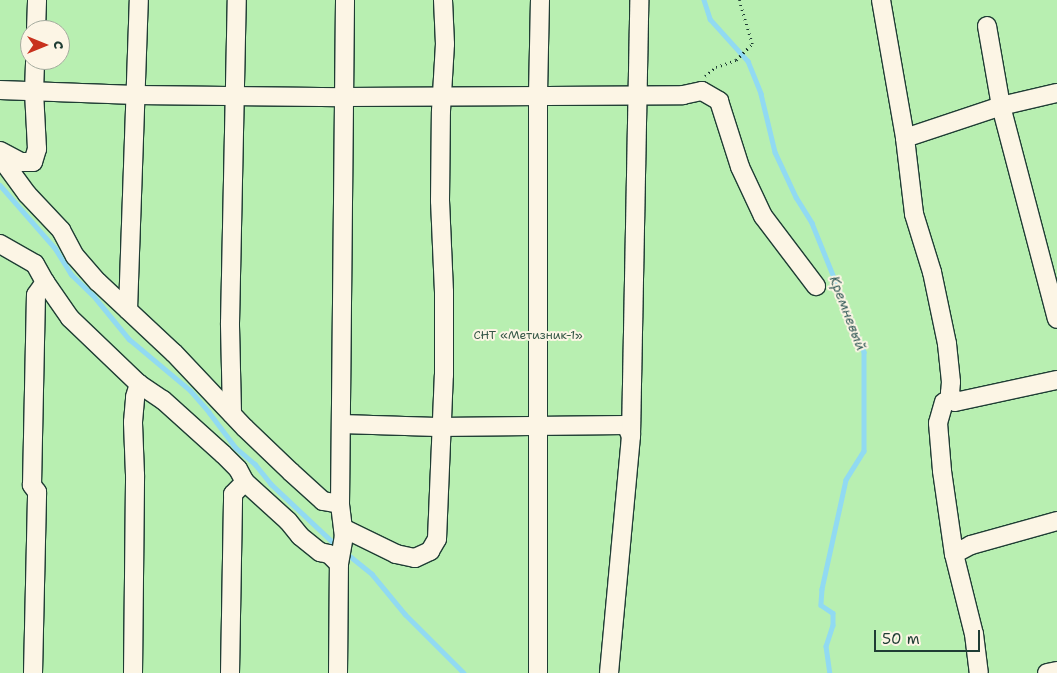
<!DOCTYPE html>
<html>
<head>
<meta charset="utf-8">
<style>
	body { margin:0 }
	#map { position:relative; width:1057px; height:673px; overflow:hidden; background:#f5e3cd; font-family:"Shantell Sans",sans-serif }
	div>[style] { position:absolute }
	.green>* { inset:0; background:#b8efb1 }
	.stream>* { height:4.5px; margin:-2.25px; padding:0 2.25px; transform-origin:2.25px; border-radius:2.25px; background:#91daf2 }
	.path>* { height:2.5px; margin-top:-1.25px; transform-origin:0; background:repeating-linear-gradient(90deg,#1f3d34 0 1px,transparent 0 5px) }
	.roads { filter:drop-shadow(1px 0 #1f3d34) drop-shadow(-1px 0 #1f3d34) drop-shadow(0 1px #1f3d34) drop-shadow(0 -1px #1f3d34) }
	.minor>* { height:18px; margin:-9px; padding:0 9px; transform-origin:9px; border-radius:9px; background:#fcf5e5 }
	span { translate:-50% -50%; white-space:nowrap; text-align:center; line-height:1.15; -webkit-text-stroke:4px #fcf5e5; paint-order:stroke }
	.park-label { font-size:12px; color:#365847 }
	.water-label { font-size:14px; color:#365c5a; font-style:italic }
	.north { position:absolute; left:20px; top:20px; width:50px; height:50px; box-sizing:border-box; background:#fcf5e5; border:1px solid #a4ab9e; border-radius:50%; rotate:90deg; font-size:14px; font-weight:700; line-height:20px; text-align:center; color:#1f3d34 }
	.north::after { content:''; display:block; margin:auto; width:18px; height:22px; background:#c8321e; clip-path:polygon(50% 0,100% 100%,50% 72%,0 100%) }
	.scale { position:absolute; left:874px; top:630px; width:106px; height:22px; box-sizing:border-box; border:2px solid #1f3d34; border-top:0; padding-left:6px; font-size:15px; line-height:18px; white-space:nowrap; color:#1f3d34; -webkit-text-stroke:4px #fcf5e5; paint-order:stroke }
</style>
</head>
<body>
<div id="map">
	<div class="green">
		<i style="clip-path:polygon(evenodd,0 0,1057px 0,1057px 673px,0 673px,0 0,30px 30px,60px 30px,60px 60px,30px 60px,30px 30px)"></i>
	</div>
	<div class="stream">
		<i style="left:704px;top:0;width:20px;rotate:72deg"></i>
		<i style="left:710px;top:19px;width:57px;rotate:47.9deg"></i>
		<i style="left:748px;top:61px;width:35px;rotate:68deg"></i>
		<i style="left:761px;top:94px;width:60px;rotate:76.4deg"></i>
		<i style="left:775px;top:152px;width:50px;rotate:65deg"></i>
		<i style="left:796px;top:197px;width:31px;rotate:58deg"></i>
		<i style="left:812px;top:223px;width:139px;rotate:68deg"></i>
		<i style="left:864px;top:352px;width:99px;rotate:90deg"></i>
		<i style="left:864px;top:451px;width:34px;rotate:122deg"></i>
		<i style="left:846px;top:480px;width:112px;rotate:102.4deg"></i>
		<i style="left:822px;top:589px;width:16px;rotate:94deg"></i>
		<i style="left:821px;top:605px;width:14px;rotate:34deg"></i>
		<i style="left:833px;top:613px;width:12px;rotate:90deg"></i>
		<i style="left:833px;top:625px;width:22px;rotate:108deg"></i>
		<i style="left:826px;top:646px;width:27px;rotate:82deg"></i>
		<i style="left:0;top:185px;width:84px;rotate:48.9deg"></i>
		<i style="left:55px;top:248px;width:31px;rotate:58deg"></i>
		<i style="left:71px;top:274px;width:30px;rotate:44deg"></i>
		<i style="left:93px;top:295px;width:57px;rotate:50.7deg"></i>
		<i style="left:129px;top:339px;width:80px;rotate:39.9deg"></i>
		<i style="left:190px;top:390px;width:29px;rotate:49deg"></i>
		<i style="left:209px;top:412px;width:45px;rotate:53.1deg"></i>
		<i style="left:236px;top:448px;width:25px;rotate:40deg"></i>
		<i style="left:255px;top:464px;width:26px;rotate:51deg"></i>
		<i style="left:271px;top:484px;width:91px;rotate:43.2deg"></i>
		<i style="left:345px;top:552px;width:35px;rotate:39deg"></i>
		<i style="left:372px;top:574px;width:52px;rotate:50.5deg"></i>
		<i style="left:405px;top:614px;width:83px;rotate:45deg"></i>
	</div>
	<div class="path">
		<i style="left:705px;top:76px;width:14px;rotate:-39deg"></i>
		<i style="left:716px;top:67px;width:21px;rotate:-19deg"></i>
		<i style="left:736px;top:60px;width:23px;rotate:-45deg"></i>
		<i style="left:752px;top:44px;width:46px;rotate:-106.5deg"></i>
	</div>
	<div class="roads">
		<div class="minor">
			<i style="left:881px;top:0;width:140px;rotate:80.1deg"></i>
			<i style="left:905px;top:138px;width:77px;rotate:83.2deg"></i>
			<i style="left:914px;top:214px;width:61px;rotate:72.8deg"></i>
			<i style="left:932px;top:272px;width:74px;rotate:78.2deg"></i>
			<i style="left:947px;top:344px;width:38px;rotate:84deg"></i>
			<i style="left:951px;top:382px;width:11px;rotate:95deg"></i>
			<i style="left:950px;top:393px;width:10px;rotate:61deg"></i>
			<i style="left:955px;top:402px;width:104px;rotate:-12.2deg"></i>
			<i style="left:987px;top:26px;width:81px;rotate:80.1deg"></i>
			<i style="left:1001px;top:106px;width:220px;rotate:75.3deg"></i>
			<i style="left:36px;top:30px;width:30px;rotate:-88deg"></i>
			<i style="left:0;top:90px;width:136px;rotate:2.1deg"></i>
			<i style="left:136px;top:95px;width:208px;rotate:0.6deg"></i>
			<i style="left:344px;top:97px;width:339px;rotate:-0.3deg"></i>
			<i style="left:683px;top:95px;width:19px;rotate:-12deg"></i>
			<i style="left:702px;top:91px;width:20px;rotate:30deg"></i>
			<i style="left:719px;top:101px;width:69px;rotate:72.3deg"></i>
			<i style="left:740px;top:167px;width:54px;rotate:64.9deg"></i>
			<i style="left:763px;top:216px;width:88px;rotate:52.9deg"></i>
			<i style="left:905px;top:138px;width:101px;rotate:-18.4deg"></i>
			<i style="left:1001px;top:106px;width:57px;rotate:-13.1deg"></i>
			<i style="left:0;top:151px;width:24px;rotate:28deg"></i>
			<i style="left:21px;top:162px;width:12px"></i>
			<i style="left:33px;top:162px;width:14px;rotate:-73deg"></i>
			<i style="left:37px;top:149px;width:57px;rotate:-93deg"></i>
			<i style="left:34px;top:92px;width:32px;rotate:-88deg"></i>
			<i style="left:0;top:157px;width:46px;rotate:53.9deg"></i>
			<i style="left:27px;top:194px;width:50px;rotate:46.6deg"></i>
			<i style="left:61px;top:230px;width:30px;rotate:62deg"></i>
			<i style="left:75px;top:256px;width:35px;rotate:49deg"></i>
			<i style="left:98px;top:282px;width:104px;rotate:43.1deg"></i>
			<i style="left:174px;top:353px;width:103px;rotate:46.6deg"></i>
			<i style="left:245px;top:428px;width:64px;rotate:43.7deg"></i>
			<i style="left:291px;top:472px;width:43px;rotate:42.2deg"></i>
			<i style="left:323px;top:501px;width:17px;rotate:10deg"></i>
			<i style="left:0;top:244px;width:40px;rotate:29.7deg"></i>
			<i style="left:35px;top:264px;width:21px;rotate:61deg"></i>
			<i style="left:45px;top:282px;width:44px;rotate:55.2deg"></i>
			<i style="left:70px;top:318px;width:95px;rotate:43.7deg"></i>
			<i style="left:139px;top:384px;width:29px;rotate:34deg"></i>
			<i style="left:163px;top:400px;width:81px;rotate:42deg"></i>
			<i style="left:223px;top:454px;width:21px;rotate:45deg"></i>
			<i style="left:238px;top:469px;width:15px;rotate:62deg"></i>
			<i style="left:245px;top:482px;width:58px;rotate:42.2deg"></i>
			<i style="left:288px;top:521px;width:19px;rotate:51deg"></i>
			<i style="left:300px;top:536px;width:26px;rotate:39deg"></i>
			<i style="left:320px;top:552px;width:9px;rotate:13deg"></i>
			<i style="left:329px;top:554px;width:14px;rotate:45deg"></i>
			<i style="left:128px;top:310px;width:310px;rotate:-88deg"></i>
			<i style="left:944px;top:402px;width:22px;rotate:106deg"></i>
			<i style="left:938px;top:423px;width:48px;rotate:85.2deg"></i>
			<i style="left:942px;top:471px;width:84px;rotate:81.8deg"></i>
			<i style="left:954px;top:554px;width:82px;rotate:76deg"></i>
			<i style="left:974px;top:634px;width:39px;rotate:83deg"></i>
			<i style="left:232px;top:414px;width:91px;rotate:-91.3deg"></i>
			<i style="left:230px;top:323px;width:323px;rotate:-88.8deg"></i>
			<i style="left:341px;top:424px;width:96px;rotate:1.8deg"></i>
			<i style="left:437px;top:427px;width:189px;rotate:-0.6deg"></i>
			<i style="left:626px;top:425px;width:12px;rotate:66deg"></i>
			<i style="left:631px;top:436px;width:238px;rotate:95.3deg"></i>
			<i style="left:631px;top:436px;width:436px;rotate:-88.9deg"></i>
			<i style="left:343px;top:528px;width:59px;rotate:26.1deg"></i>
			<i style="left:396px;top:554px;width:19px;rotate:12deg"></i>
			<i style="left:415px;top:558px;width:17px;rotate:-25deg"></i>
			<i style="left:430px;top:551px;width:14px;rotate:-60deg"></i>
			<i style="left:437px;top:539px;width:164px;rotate:-87.6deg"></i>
			<i style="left:444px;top:375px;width:83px;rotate:-90deg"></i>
			<i style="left:444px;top:292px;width:91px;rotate:-92.5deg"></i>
			<i style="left:440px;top:201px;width:90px;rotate:-89.4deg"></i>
			<i style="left:441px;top:111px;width:67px;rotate:-86.6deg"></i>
			<i style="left:445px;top:44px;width:44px;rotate:-92.6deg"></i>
			<i style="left:954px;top:554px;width:19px;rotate:-28deg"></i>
			<i style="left:971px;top:545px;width:89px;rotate:-15.6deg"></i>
			<i style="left:33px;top:673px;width:181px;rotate:-88.7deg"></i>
			<i style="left:37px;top:492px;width:9px;rotate:-126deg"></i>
			<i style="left:32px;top:485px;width:190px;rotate:-88.8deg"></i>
			<i style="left:36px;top:295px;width:16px;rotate:-55deg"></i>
			<i style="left:133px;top:673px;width:198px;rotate:-89.4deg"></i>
			<i style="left:135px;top:475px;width:53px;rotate:-92.2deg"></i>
			<i style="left:133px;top:422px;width:25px;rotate:-85deg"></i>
			<i style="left:135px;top:397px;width:14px;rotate:-73deg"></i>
			<i style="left:230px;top:673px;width:179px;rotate:-89deg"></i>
			<i style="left:233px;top:494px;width:17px;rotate:-45deg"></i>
			<i style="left:338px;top:673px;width:109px;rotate:-89.5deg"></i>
			<i style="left:339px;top:564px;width:27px;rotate:-80deg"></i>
			<i style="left:344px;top:537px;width:33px;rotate:-97deg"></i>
			<i style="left:340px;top:504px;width:504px;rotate:-89.43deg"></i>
			<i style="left:538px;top:673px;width:578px;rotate:-90deg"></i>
			<i style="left:538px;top:95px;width:95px;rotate:-88.8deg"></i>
			<i style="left:1047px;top:673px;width:10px;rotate:-11deg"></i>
		</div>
	</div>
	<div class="park-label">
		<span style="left:528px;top:336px">СНТ «Метизник-1»</span>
	</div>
	<div class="water-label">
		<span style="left:848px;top:313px;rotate:69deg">Кремневый</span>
	</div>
	<div class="north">С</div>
	<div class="scale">50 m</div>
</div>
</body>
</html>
